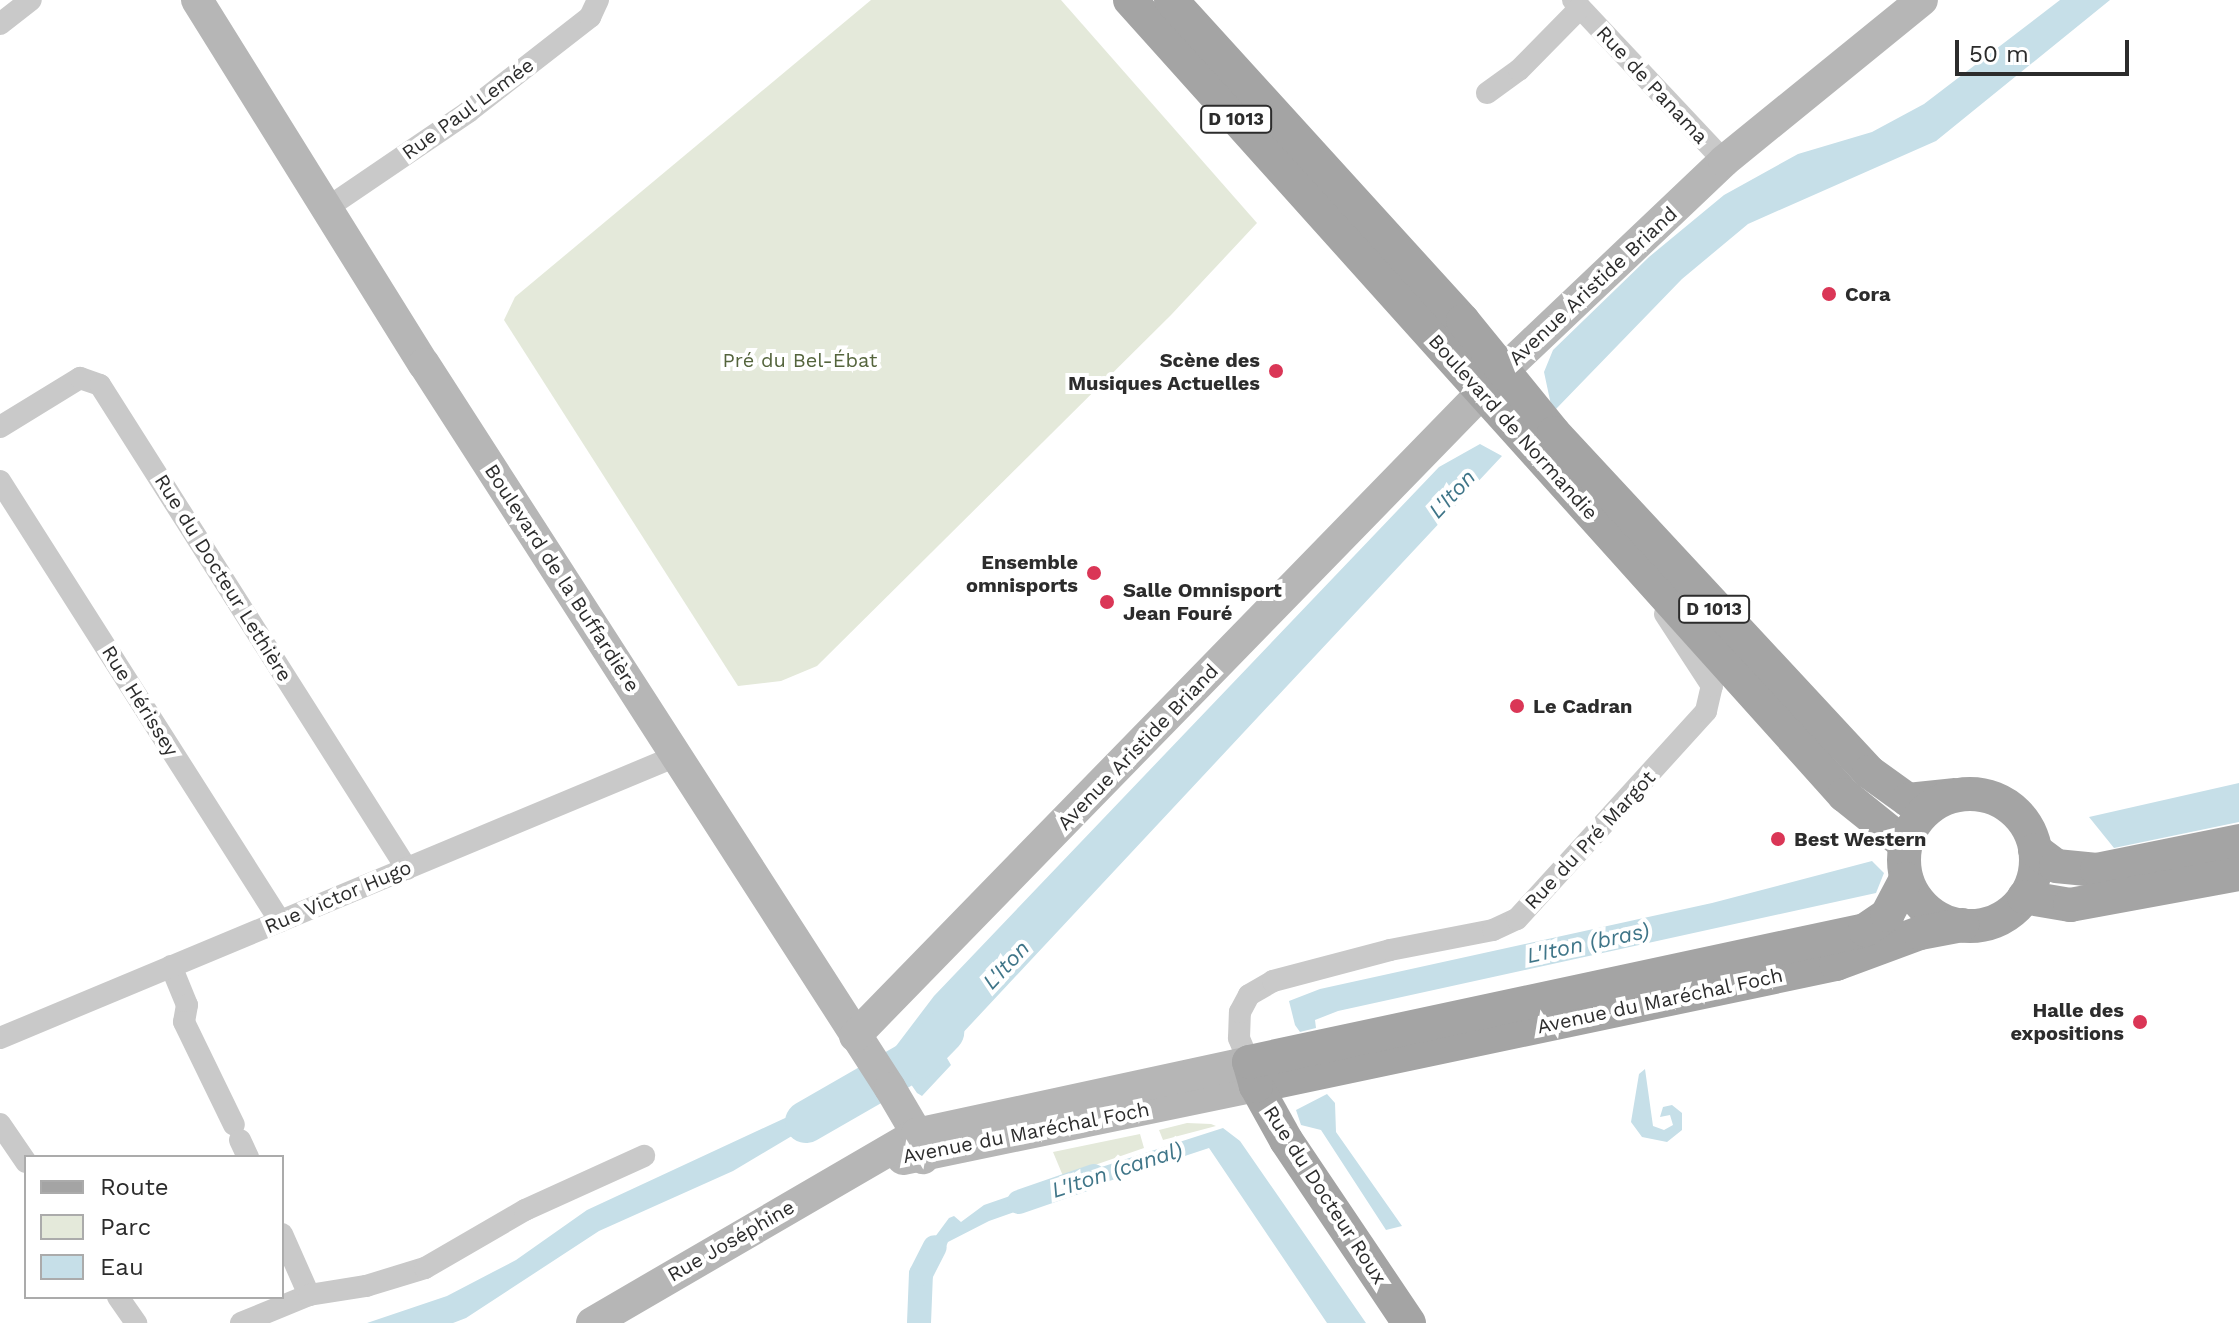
<!DOCTYPE html>
<html>
<head>
<meta charset="utf-8">
<style>
	body { margin:0 }
	#map { position:relative; width:2239px; height:1323px; overflow:hidden; background:#fff; font-family:"Work Sans",sans-serif }
	div>[style] { position:absolute }
	.green>* { inset:0; background:#e4e9da }
	.water>* { inset:0; background:#c6dfe8 }
	.canal>* { height:24px; margin:-12px; padding:0 12px; transform-origin:12px; border-radius:12px; background:#c6dfe8 }
	.river>* { height:42px; margin:-21px; padding:0 21px; transform-origin:21px; border-radius:21px; background:#c6dfe8 }
	.street>* { height:22px; margin:-11px; padding:0 11px; transform-origin:11px; border-radius:11px; background:#c9c9c9 }
	.secondary>* { height:32px; margin:-16px; padding:0 16px; transform-origin:16px; border-radius:16px; background:#b6b6b6 }
	.primary>* { height:34px; margin:-17px; padding:0 17px; transform-origin:17px; border-radius:17px; background:#a4a4a4 }
	.primary>.ring { margin:-17px; padding:0; box-sizing:content-box; background:none; border:34px solid #a4a4a4; border-radius:50% }
	.dots>* { width:22px; height:22px; translate:-50% -50%; box-sizing:border-box; border:4px solid #fff; border-radius:50% }
	span { translate:-50% -50%; white-space:nowrap; text-align:center; line-height:1.15; -webkit-text-stroke:8px #fff; paint-order:stroke }
	.shield-label span { padding:2px 6px; background:#fff; border:2px solid; border-radius:6px; -webkit-text-stroke-width:0 }
	.shield-label { font-size:18px; color:#2c2c2c; font-weight:700 }
	.street-label { font-size:20px; color:#2c2c2c }
	.poi-label { font-size:20px; color:#2c2c2c; font-weight:700 }
	.left { translate:0 -50%; text-align:left }
	.right { translate:-100% -50%; text-align:right }
	.park-label { font-size:20px; color:#54643c }
	.water-label { font-size:22px; color:#3f7588; font-style:italic }
	.legend { position:absolute; left:24px; top:1155px; width:260px; height:144px; box-sizing:border-box; background:#fff; border:2px solid #ababab; margin:0; padding:10px 14px; list-style:none; font-size:24px; color:#2c2c2c }
	.legend li { display:flex; align-items:center; gap:16px; height:40px }
	.legend b { width:40px; border:2px solid #ababab }
	.scale { position:absolute; left:1955px; top:40px; width:174px; height:36px; box-sizing:border-box; border:4px solid #2c2c2c; border-top:0; padding-left:10px; font-size:24px; line-height:28px; white-space:nowrap; color:#2c2c2c; -webkit-text-stroke:6px #fff; paint-order:stroke }
</style>
</head>
<body>
<div id="map">
	<div class="green">
		<i style="clip-path:polygon(871px 0,1061px 0,1257px 223px,1171px 315px,817px 666px,781px 681px,738px 686px,504px 320px,515px 297px)"></i>
		<i style="clip-path:polygon(1187px 1123px,1211px 1124px,1216px 1126px,1163px 1140px,1159px 1130px)"></i>
		<i style="clip-path:polygon(1140px 1134px,1144px 1148px,1063px 1176px,1053px 1152px)"></i>
	</div>
	<div class="water">
		<i style="clip-path:polygon(2060px 0,2110px 0,1936px 141px,1748px 224px,1682px 279px,1555px 410px,1551px 405px,1544px 372px,1553px 350px,1649px 257px,1724px 195px,1798px 154px,1872px 132px,1924px 104px)"></i>
		<i style="clip-path:polygon(1480px 444px,1502px 456px,944px 1053px,951px 1065px,922px 1096px,917px 1093px,890px 1054px,934px 996px,1439px 467px)"></i>
		<i style="clip-path:polygon(2239px 783px,2239px 822px,2114px 848px,2089px 817px)"></i>
		<i style="clip-path:polygon(1872px 861px,1884px 873px,1876px 893px,1338px 1011px,1315px 1020px,1316px 1028px,1300px 1032px,1295px 1025px,1289px 1001px,1320px 989px,1712px 903px)"></i>
		<i style="clip-path:polygon(1645px 1069px,1653px 1126px,1664px 1130px,1673px 1125px,1670px 1115px,1660px 1117px,1663px 1107px,1672px 1105px,1682px 1113px,1682px 1130px,1667px 1142px,1642px 1137px,1631px 1122px,1639px 1074px)"></i>
		<i style="clip-path:polygon(852px 1087px,863px 1104px,812px 1124px,733px 1171px,599px 1231px,466px 1318px,453px 1323px,367px 1323px,447px 1296px,516px 1260px,587px 1210px)"></i>
		<i style="clip-path:polygon(1327px 1094px,1335px 1103px,1336px 1132px,1402px 1226px,1386px 1230px,1321px 1130px,1301px 1125px,1296px 1110px)"></i>
		<i style="clip-path:polygon(1223px 1128px,1240px 1141px,1366px 1323px,1327px 1323px,1209px 1148px,1070px 1194px,1064px 1179px)"></i>
		<i style="clip-path:polygon(1045px 1184px,1052px 1199px,989px 1221px,948px 1242px,931px 1280px,912px 1268px,949px 1218px,954px 1216px,961px 1222px,984px 1205px)"></i>
		<i style="clip-path:polygon(912px 1287px,928px 1298px,926px 1323px,910px 1323px)"></i>
	</div>
	<div class="canal">
		<i style="left:1019px;top:1202px;width:79px;rotate:-19.1deg"></i>
		<i style="left:919px;top:1323px;width:49px;rotate:-87.7deg"></i>
		<i style="left:921px;top:1274px;width:30px;rotate:-63deg"></i>
	</div>
	<div class="river">
		<i style="left:806px;top:1122px;width:130px;rotate:-29.9deg"></i>
		<i style="left:919px;top:1057px;width:35px;rotate:-46deg"></i>
	</div>
	<div class="street">
		<i style="left:1573px;top:0;width:221px;rotate:46.8deg"></i>
		<i style="left:0;top:24px;width:39px;rotate:-38deg"></i>
		<i style="left:1487px;top:93px;width:39px;rotate:-36deg"></i>
		<i style="left:1519px;top:70px;width:87px;rotate:-45.5deg"></i>
		<i style="left:327px;top:208px;width:171px;rotate:-34.2deg"></i>
		<i style="left:468px;top:112px;width:155px;rotate:-37.9deg"></i>
		<i style="left:590px;top:17px;width:19px;rotate:-65deg"></i>
		<i style="left:0;top:427px;width:94px;rotate:-31.5deg"></i>
		<i style="left:80px;top:378px;width:21px;rotate:19deg"></i>
		<i style="left:100px;top:385px;width:573px;rotate:57.61deg"></i>
		<i style="left:0;top:481px;width:522px;rotate:57.53deg"></i>
		<i style="left:171px;top:966px;width:42px;rotate:67.7deg"></i>
		<i style="left:187px;top:1005px;width:17px;rotate:100deg"></i>
		<i style="left:184px;top:1022px;width:114px;rotate:64.1deg"></i>
		<i style="left:0;top:1038px;width:732px;rotate:-22.64deg"></i>
		<i style="left:1249px;top:1062px;width:26px;rotate:-113deg"></i>
		<i style="left:1239px;top:1038px;width:26px;rotate:-88deg"></i>
		<i style="left:1240px;top:1012px;width:19px;rotate:-62deg"></i>
		<i style="left:1249px;top:995px;width:28px;rotate:-30deg"></i>
		<i style="left:1273px;top:981px;width:121px;rotate:-14.8deg"></i>
		<i style="left:1390px;top:950px;width:105px;rotate:-11deg"></i>
		<i style="left:1493px;top:930px;width:26px;rotate:-25deg"></i>
		<i style="left:1517px;top:919px;width:281px;rotate:-47.7deg"></i>
		<i style="left:1706px;top:711px;width:26px;rotate:-77deg"></i>
		<i style="left:1712px;top:686px;width:86px;rotate:-123.1deg"></i>
		<i style="left:0;top:1124px;width:46px;rotate:55.6deg"></i>
		<i style="left:240px;top:1140px;width:19px;rotate:65deg"></i>
		<i style="left:282px;top:1234px;width:67px;rotate:66.1deg"></i>
		<i style="left:118px;top:1297px;width:32px;rotate:55deg"></i>
		<i style="left:241px;top:1323px;width:74px;rotate:-22.4deg"></i>
		<i style="left:309px;top:1295px;width:58px;rotate:-9deg"></i>
		<i style="left:366px;top:1286px;width:62px;rotate:-17deg"></i>
		<i style="left:425px;top:1268px;width:116px;rotate:-30.1deg"></i>
		<i style="left:525px;top:1210px;width:131px;rotate:-24.4deg"></i>
	</div>
	<div class="secondary">
		<i style="left:197px;top:0;width:429px;rotate:58.1deg"></i>
		<i style="left:424px;top:364px;width:861px;rotate:57.23deg"></i>
		<i style="left:890px;top:1088px;width:53px;rotate:59.6deg"></i>
		<i style="left:917px;top:1134px;width:25px;rotate:76deg"></i>
		<i style="left:855px;top:1036px;width:930px;rotate:-45.74deg"></i>
		<i style="left:1504px;top:370px;width:303px;rotate:-43.5deg"></i>
		<i style="left:1724px;top:161px;width:255px;rotate:-39.1deg"></i>
		<i style="left:903px;top:1159px;width:360px;rotate:-11.7deg"></i>
		<i style="left:592px;top:1323px;width:376px;rotate:-30.2deg"></i>
		<i style="left:917px;top:1134px;width:340px;rotate:-12.2deg"></i>
	</div>
	<div class="primary">
		<i style="left:1130px;top:0;width:1069px;rotate:48.07deg"></i>
		<i style="left:1844px;top:795px;width:78px;rotate:38.8deg"></i>
		<i style="left:1171px;top:0;width:434px;rotate:47.7deg"></i>
		<i style="left:1463px;top:321px;width:144px;rotate:50.9deg"></i>
		<i style="left:1554px;top:433px;width:463px;rotate:47.1deg"></i>
		<i style="left:1869px;top:772px;width:48px;rotate:35.7deg"></i>
		<i style="left:1908px;top:800px;width:46px;rotate:-6.2deg"></i>
		<i class="ring" style="left:1904px;top:794px;width:98px;height:98px"></i>
		<i style="left:2035px;top:850px;width:26px;rotate:37deg"></i>
		<i style="left:2056px;top:866px;width:41px;rotate:5.6deg"></i>
		<i style="left:2097px;top:870px;width:145px;rotate:-11.5deg"></i>
		<i style="left:2024px;top:897px;width:47px;rotate:9.9deg"></i>
		<i style="left:2070px;top:905px;width:172px;rotate:-10.4deg"></i>
		<i style="left:1256px;top:1086px;width:593px;rotate:-11.88deg"></i>
		<i style="left:1836px;top:964px;width:90px;rotate:-20.3deg"></i>
		<i style="left:1920px;top:933px;width:43px;rotate:-10.8deg"></i>
		<i style="left:1409px;top:1323px;width:220px;rotate:-123.9deg"></i>
		<i style="left:1286px;top:1140px;width:62px;rotate:-119.1deg"></i>
		<i style="left:1256px;top:1086px;width:25px;rotate:-106deg"></i>
		<i style="left:1249px;top:1062px;width:630px;rotate:-12.09deg"></i>
		<i style="left:1865px;top:930px;width:27px;rotate:-34deg"></i>
		<i style="left:1887px;top:915px;width:41px;rotate:-62.2deg"></i>
	</div>
	<div class="dots">
		<i style="left:1829px;top:294px;background:#da3656"></i>
		<i style="left:1276px;top:371px;background:#da3656"></i>
		<i style="left:1094px;top:573px;background:#da3656"></i>
		<i style="left:1107px;top:602px;background:#da3656"></i>
		<i style="left:1517px;top:706px;background:#da3656"></i>
		<i style="left:1778px;top:839px;background:#da3656"></i>
		<i style="left:2140px;top:1022px;background:#da3656"></i>
	</div>
	<div class="shield-label">
		<span style="left:1236px;top:119px">D 1013</span>
		<span style="left:1714px;top:609px">D 1013</span>
	</div>
	<div class="street-label">
		<span style="left:1652px;top:85px;rotate:47deg">Rue de Panama</span>
		<span style="left:468px;top:109px;rotate:-36deg">Rue Paul Lemée</span>
		<span style="left:1593px;top:286px;rotate:-43deg">Avenue Aristide Briand</span>
		<span style="left:1513px;top:427px;rotate:48deg">Boulevard de Normandie</span>
		<span style="left:223px;top:578px;rotate:58deg">Rue du Docteur Lethière</span>
		<span style="left:562px;top:578px;rotate:57deg">Boulevard de la Buffardière</span>
		<span style="left:140px;top:701px;rotate:58deg">Rue Hérissey</span>
		<span style="left:1138px;top:747px;rotate:-46deg">Avenue Aristide Briand</span>
		<span style="left:1590px;top:840px;rotate:-47deg">Rue du Pré Margot</span>
		<span style="left:338px;top:897px;rotate:-23deg">Rue Victor Hugo</span>
		<span style="left:1660px;top:1001px;rotate:-12deg">Avenue du Maréchal Foch</span>
		<span style="left:1026px;top:1133px;rotate:-11deg">Avenue du Maréchal Foch</span>
		<span style="left:1325px;top:1195px;rotate:57deg">Rue du Docteur Roux</span>
		<span style="left:731px;top:1241px;rotate:-30deg">Rue Joséphine</span>
	</div>
	<div class="poi-label">
		<span class="left" style="left:1845px;top:294px">Cora</span>
		<span class="right" style="left:1260px;top:372px">Scène des<br>Musiques Actuelles</span>
		<span class="right" style="left:1078px;top:574px">Ensemble<br>omnisports</span>
		<span class="left" style="left:1123px;top:602px">Salle Omnisport<br>Jean Fouré</span>
		<span class="left" style="left:1533px;top:706px">Le Cadran</span>
		<span class="left" style="left:1794px;top:839px">Best Western</span>
		<span class="right" style="left:2124px;top:1022px">Halle des<br>expositions</span>
	</div>
	<div class="park-label">
		<span style="left:800px;top:360px">Pré du Bel-Ébat</span>
	</div>
	<div class="water-label">
		<span style="left:1452px;top:494px;rotate:-47deg">L'Iton</span>
		<span style="left:1588px;top:943px;rotate:-12deg">L'Iton (bras)</span>
		<span style="left:1006px;top:965px;rotate:-47deg">L'Iton</span>
		<span style="left:1117px;top:1170px;rotate:-18deg">L'Iton (canal)</span>
	</div>
	<ul class="legend">
	<li><b style="height:10px;background:#a4a4a4"></b>Route</li>
	<li><b style="height:22px;background:#e4e9da"></b>Parc</li>
	<li><b style="height:22px;background:#c6dfe8"></b>Eau</li>
	</ul>
	<div class="scale">50 m</div>
</div>
</body>
</html>
